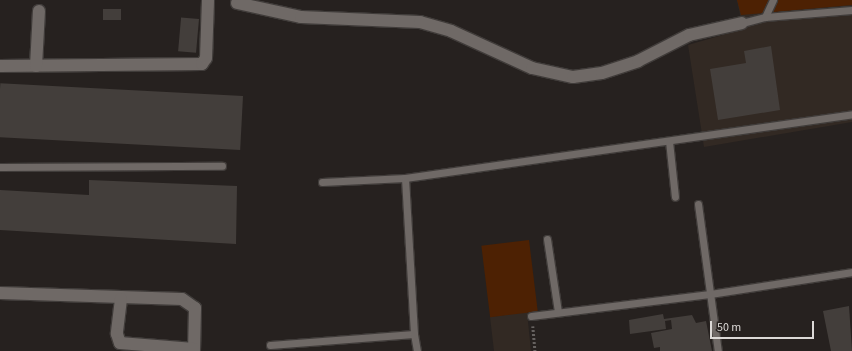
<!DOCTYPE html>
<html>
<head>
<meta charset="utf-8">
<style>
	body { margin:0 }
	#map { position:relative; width:852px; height:351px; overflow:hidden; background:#26211f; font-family:"Source Sans 3",sans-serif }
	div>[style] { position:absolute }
	.built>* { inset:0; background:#322923 }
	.green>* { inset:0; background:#4d2103; transform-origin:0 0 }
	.building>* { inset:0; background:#433e3b; transform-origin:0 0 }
	.path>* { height:2.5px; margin-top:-1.25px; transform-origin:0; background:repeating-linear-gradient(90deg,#666260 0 2px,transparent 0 4px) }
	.roads { filter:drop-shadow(1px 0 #403c3a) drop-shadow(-1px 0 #403c3a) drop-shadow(0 1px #403c3a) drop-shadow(0 -1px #403c3a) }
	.lane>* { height:7px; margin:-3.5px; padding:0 3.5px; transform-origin:3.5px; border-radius:3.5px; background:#6f6966 }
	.street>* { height:12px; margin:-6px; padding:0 6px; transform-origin:6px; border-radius:6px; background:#6f6966 }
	span { translate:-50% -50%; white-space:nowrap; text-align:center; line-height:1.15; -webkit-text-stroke:3px #26211f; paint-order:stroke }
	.scale { position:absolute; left:710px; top:321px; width:104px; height:18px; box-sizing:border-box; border:2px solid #dcd9d7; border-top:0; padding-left:5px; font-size:12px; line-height:14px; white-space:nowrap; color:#dcd9d7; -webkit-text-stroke:3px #26211f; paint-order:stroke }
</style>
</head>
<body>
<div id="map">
	<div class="built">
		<i style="clip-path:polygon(737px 0,852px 0,852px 122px,704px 147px,688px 45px,743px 29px)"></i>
		<i style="clip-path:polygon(527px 312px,531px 351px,494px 351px,490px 317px)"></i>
	</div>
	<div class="green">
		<i style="clip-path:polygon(737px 0,852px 0,852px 5px,741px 15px)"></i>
		<i style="left:529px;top:240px;width:72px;height:48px;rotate:83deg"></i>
	</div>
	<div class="building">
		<i style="left:103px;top:9px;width:18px;height:11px"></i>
		<i style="left:199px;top:19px;width:34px;height:18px;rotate:95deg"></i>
		<i style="clip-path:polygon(771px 46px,780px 110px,718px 120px,710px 69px,746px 63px,744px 51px)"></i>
		<i style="left:243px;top:96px;width:54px;height:243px;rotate:93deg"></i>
		<i style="clip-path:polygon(89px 180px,237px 186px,236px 244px,0 230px,0 190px,89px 195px)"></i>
		<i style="clip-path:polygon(849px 306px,852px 351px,831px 351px,823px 311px)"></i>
		<i style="clip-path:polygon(663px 314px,664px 319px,692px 315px,696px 323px,706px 321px,712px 351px,660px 351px,660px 347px,654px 348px,651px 333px,672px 329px,671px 320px,665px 321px,666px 329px,630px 334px,629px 320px)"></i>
	</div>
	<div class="path">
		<i style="left:533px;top:326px;width:25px;rotate:85deg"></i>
	</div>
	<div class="roads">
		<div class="lane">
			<i style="left:765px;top:17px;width:19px;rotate:-65deg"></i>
			<i style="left:742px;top:23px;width:24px;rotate:-15deg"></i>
			<i style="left:765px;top:17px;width:87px;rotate:-4.6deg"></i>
			<i style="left:669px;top:141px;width:56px;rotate:83.9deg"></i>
			<i style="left:0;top:167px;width:222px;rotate:-0.3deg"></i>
			<i style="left:322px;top:182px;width:83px;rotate:-2.8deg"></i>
			<i style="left:698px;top:204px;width:148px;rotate:82.3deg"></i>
			<i style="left:547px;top:239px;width:74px;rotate:81.4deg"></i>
			<i style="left:531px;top:316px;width:180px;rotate:-7deg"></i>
			<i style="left:710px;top:294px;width:144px;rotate:-8.8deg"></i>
			<i style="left:414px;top:334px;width:17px;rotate:80deg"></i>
			<i style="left:270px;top:345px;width:144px;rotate:-4.4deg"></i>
			<i style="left:414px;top:334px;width:156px;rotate:-93.3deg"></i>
			<i style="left:405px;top:178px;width:452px;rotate:-8.1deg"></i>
		</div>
		<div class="street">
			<i style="left:237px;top:3px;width:66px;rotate:12.3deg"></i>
			<i style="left:301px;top:17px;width:119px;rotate:2.4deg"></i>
			<i style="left:420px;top:22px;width:32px;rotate:16deg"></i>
			<i style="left:451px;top:31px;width:89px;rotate:24.6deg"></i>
			<i style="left:532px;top:68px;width:42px;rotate:12.4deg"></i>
			<i style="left:573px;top:77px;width:29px;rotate:-8deg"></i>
			<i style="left:602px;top:73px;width:38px;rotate:-18deg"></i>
			<i style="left:638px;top:61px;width:57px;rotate:-27deg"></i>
			<i style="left:689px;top:35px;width:54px;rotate:-12.8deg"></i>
			<i style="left:0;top:66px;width:202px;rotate:-0.6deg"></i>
			<i style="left:202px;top:64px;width:7px;rotate:-56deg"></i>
			<i style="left:206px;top:58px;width:58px;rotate:-88deg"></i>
			<i style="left:36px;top:66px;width:55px;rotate:-86.9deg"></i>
			<i style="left:0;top:293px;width:182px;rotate:1.9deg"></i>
			<i style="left:182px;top:299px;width:16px;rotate:35deg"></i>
			<i style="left:195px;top:308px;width:43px;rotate:91.3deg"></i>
			<i style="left:121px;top:299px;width:35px;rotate:97deg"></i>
			<i style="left:117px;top:334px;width:9px;rotate:72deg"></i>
			<i style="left:120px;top:343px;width:74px;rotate:4.6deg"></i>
		</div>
	</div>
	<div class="scale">50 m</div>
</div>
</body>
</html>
